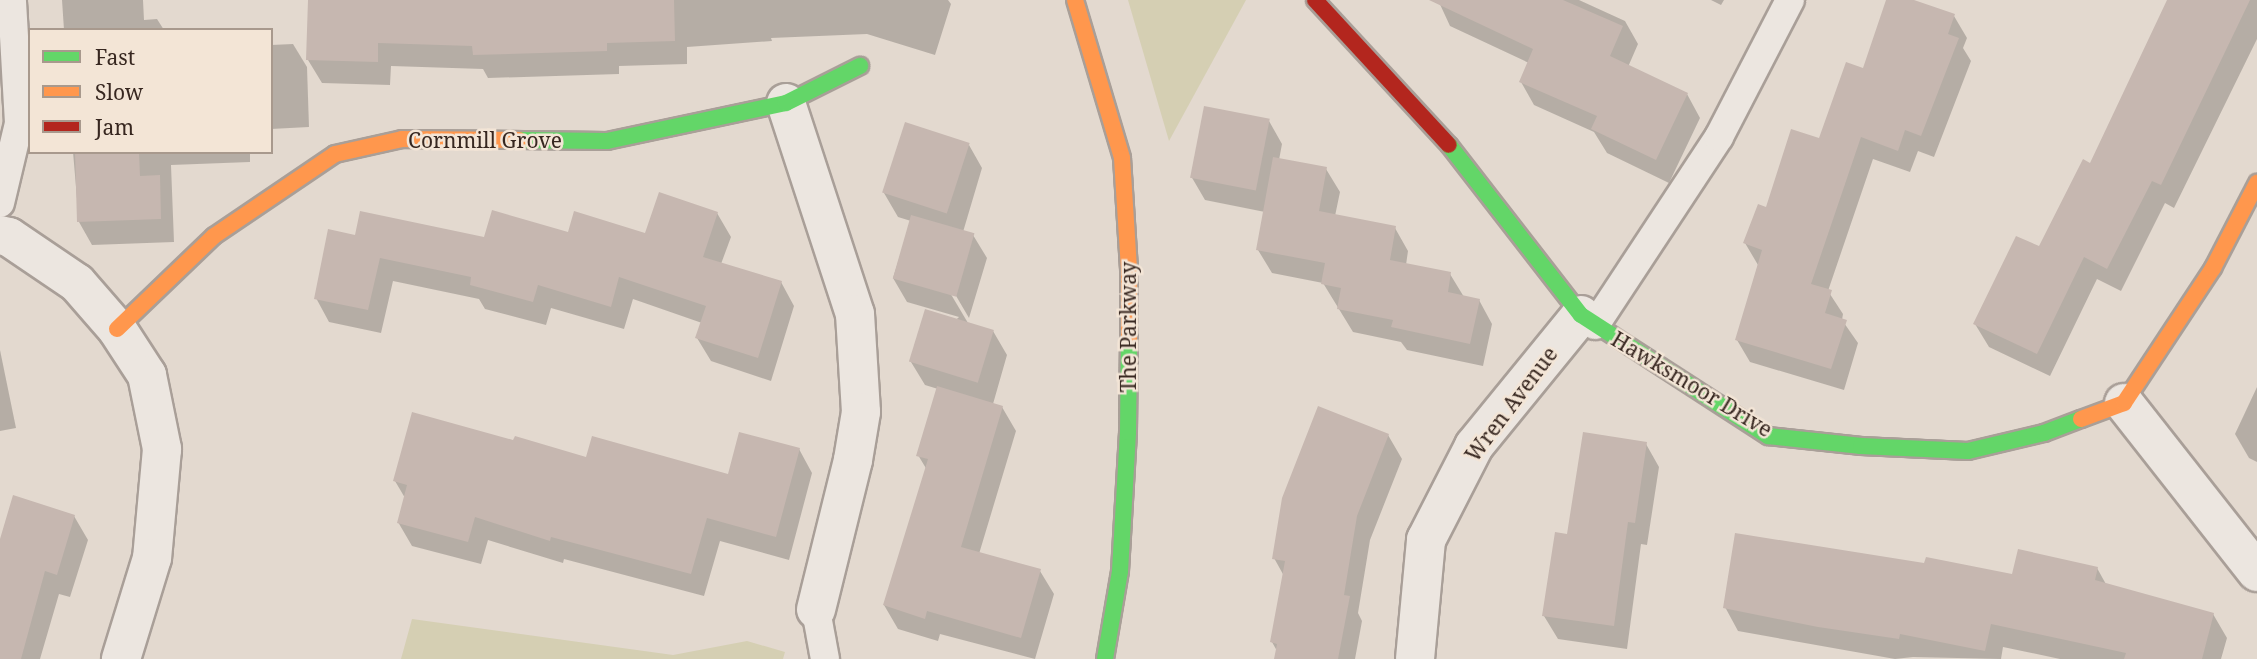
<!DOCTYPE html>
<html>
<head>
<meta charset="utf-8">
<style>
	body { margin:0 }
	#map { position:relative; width:2257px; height:659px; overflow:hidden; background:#e3d9cf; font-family:"Noto Serif",serif }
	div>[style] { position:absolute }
	.green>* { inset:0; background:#d5cfb3 }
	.shadow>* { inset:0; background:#0003 }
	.building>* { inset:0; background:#c6b7b0; transform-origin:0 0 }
	.roads { filter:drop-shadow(2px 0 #a99f98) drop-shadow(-2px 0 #a99f98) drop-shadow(0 2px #a99f98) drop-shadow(0 -2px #a99f98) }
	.lane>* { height:28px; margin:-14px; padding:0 14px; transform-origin:14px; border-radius:14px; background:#ece6e0 }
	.street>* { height:38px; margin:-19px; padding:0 19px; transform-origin:19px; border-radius:19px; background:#ece6e0 }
	.fast>* { height:16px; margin:-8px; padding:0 8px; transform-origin:8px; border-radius:8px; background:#63d668 }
	.slow>* { height:16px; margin:-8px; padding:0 8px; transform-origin:8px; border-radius:8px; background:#ff974d }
	.jam>* { height:16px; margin:-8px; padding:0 8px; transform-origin:8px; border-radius:8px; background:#b3261e }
	span { translate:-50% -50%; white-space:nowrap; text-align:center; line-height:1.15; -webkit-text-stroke:5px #f3e5d6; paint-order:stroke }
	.street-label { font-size:21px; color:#372720 }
	.legend { position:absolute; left:28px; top:28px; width:245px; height:126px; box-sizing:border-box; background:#f3e5d6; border:2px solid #a8998d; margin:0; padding:9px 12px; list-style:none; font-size:21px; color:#372720 }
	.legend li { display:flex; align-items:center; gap:14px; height:35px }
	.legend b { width:35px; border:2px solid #a8998d }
</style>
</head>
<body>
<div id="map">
	<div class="green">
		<i style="clip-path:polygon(1128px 0,1246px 0,1169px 141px)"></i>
		<i style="clip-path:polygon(412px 619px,673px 655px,747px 641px,785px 652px,783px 659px,401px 659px)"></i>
	</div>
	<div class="shadow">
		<i style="clip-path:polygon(62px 0,143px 0,144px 20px,157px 19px,164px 30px,64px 30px)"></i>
		<i style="clip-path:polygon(309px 0,948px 0,951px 4px,935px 55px,867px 34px,771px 38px,772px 41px,687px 47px,687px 64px,619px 66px,619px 74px,488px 78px,483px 69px,391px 66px,390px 85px,322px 83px,308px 60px)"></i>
		<i style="clip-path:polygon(1438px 0,1579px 0,1625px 21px,1638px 44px,1628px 67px,1687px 94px,1700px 118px,1669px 183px,1607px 153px,1594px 132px,1534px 105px,1521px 82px,1529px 63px,1450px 26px)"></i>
		<i style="clip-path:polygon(1711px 0,1724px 0,1721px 5px)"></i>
		<i style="clip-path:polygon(1888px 0,1909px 0,1954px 16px,1967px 38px,1963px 48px,1971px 61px,1934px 157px,1918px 151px,1910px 172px,1873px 159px,1828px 291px,1843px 314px,1842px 320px,1858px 343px,1844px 390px,1750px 362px,1737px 340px,1758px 265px,1745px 243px,1820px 140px,1864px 70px)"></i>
		<i style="clip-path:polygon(2170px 0,2257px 0,2257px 39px,2174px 208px,2165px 203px,2121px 291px,2097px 279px,2050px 376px,1989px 347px,1975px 324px,2040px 249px,2091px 165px)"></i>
		<i style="clip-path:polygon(293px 44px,307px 67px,309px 127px,271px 129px,271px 45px)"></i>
		<i style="clip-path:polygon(1269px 121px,1282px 144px,1279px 160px,1326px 169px,1340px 192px,1335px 216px,1395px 228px,1408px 251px,1406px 265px,1450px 274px,1464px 297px,1479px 300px,1492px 324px,1483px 366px,1407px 350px,1401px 342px,1353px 332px,1323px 283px,1272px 273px,1258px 250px,1265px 212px,1205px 200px,1191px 176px)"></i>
		<i style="clip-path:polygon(969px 145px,982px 168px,963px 232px,973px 235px,987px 258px,969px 318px,952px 289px,949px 291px,968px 323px,993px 331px,1007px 355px,993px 404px,1002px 407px,1016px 431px,979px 554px,1040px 571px,1054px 594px,1035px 659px,940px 634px,938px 641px,898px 629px,884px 605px,927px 470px,918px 455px,938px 389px,925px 385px,911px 362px,959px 317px,907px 302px,893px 278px,911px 221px,898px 217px,884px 193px)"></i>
		<i style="clip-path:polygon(73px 152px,250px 152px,250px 162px,171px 165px,174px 242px,92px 245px,79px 222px)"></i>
		<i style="clip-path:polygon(717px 213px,731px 237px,721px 264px,781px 282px,794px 306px,771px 381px,711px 361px,697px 338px,702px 323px,633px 299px,624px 329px,551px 308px,546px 325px,485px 309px,479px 299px,393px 281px,381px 333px,329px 322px,316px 298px,357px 237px,485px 239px,569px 234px,646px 235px)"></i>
		<i style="clip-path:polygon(0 350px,16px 428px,0 431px)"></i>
		<i style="clip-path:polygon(2257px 387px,2257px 462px,2249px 458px,2235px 434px)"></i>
		<i style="clip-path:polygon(1388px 435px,1402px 459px,1370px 540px,1358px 613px,1362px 621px,1355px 659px,1276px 659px,1277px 651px,1272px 642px,1284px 576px,1274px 558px)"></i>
		<i style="clip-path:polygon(1646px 444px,1659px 467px,1647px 545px,1641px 544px,1627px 649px,1558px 639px,1544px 616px,1569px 536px)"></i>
		<i style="clip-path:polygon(799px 449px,812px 473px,789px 560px,720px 541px,704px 596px,564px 559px,563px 563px,488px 540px,481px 564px,412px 546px,398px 522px,405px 498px,395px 481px,587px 460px,729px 476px)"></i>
		<i style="clip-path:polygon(74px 516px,88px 540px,70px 597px,59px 594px,40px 659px,0 659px,0 545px)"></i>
		<i style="clip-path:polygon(2097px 568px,2107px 586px,2213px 614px,2227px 638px,2221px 659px,2060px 659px,2003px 647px,2001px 659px,1913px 657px,1895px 659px,1738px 631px,1725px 607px)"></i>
	</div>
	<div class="building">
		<i style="clip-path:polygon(308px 0,674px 0,675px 41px,607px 43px,607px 51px,473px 55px,472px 46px,378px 43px,378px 62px,306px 60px)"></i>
		<i style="clip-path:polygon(1429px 0,1563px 0,1623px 26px,1610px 56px,1688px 93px,1656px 160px,1591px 129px,1597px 116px,1519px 82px,1533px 49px)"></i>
		<i style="clip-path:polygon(1886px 0,1914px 0,1955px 14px,1948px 34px,1959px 38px,1921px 136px,1905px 130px,1898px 151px,1861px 137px,1811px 284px,1832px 290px,1825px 313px,1847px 320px,1831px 369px,1735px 340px,1762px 250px,1743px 243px,1758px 204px,1766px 207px,1791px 129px,1819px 138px,1846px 62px,1863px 68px)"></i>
		<i style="clip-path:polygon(2167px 0,2250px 0,2161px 185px,2152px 181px,2107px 269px,2084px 257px,2037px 354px,1973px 324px,2016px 236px,2039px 246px,2083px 159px,2090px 163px)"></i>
		<i style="left:1204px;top:106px;width:67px;height:73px;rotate:11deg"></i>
		<i style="left:905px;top:122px;width:68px;height:74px;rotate:18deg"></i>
		<i style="clip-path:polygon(75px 152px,139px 152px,140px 176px,160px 175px,161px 219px,77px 222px)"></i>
		<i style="clip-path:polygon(1273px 157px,1327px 167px,1319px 211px,1396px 226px,1390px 260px,1451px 272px,1448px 292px,1480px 299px,1470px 344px,1391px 327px,1393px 320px,1337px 309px,1341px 288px,1321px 284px,1325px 263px,1256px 250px)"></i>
		<i style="clip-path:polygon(659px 192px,718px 212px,703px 257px,782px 281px,758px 358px,695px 338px,706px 306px,619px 277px,611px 307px,538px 285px,533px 302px,470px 285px,471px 277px,380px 258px,368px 310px,314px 299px,328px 229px,355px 235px,360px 211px,484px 237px,492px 210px,568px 232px,574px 211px,645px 233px)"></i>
		<i style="left:911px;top:215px;width:66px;height:66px;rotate:16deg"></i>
		<i style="left:925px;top:309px;width:72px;height:55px;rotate:17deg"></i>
		<i style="clip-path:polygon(937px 386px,1003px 406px,961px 547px,1041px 569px,1021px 638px,927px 611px,925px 619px,883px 605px,928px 459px,916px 456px)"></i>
		<i style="clip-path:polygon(1318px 406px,1389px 434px,1357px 516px,1344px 595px,1350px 596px,1338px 659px,1274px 659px,1277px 644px,1270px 642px,1285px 561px,1272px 559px,1282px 498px)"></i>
		<i style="clip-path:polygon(412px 412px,513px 440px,515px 436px,586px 457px,592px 436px,728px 474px,739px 432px,800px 448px,776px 537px,707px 518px,691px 574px,551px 537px,550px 541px,475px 517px,468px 542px,397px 523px,407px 485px,393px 481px)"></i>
		<i style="clip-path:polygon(1583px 432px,1647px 442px,1635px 523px,1628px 522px,1614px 626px,1542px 616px,1555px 532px,1567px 534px)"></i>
		<i style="clip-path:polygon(13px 495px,75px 515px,57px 575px,45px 571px,21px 659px,0 659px,0 539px)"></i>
		<i style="clip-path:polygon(1735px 533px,1924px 563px,1926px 557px,2012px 574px,2018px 549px,2098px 567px,2095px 580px,2214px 613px,2202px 659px,2124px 659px,2126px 653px,1991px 624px,1985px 651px,1900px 634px,1899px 639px,1818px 627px,1723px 608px)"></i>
	</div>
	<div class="roads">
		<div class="lane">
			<i style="left:0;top:203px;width:82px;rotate:-76.6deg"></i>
			<i style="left:19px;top:123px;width:123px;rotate:-93.3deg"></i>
			<i style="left:1595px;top:325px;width:225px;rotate:-56.6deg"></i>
			<i style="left:1719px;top:137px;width:154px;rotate:-62.6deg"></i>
			<i style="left:816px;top:610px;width:50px;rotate:79.6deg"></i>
		</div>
		<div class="street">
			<i style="left:786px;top:103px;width:222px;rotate:71.9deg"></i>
			<i style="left:855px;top:314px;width:98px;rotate:86.5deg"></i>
			<i style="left:861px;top:412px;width:49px;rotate:99.5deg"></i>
			<i style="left:853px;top:460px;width:154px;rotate:103.9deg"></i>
			<i style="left:0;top:235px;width:9px;rotate:13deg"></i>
			<i style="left:9px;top:237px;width:82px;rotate:34.1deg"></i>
			<i style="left:77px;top:283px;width:61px;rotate:49deg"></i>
			<i style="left:117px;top:329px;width:55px;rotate:56.9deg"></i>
			<i style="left:147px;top:375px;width:76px;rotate:78.5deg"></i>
			<i style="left:162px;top:449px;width:109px;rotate:95.2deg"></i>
			<i style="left:152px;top:558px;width:106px;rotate:107.1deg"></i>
			<i style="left:2124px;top:403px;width:215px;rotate:51.8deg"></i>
			<i style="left:1415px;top:659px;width:120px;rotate:-84.7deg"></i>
			<i style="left:1426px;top:540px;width:106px;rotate:-62.9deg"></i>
			<i style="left:1474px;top:446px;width:169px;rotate:-50.8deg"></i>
		</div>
		<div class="fast">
			<i style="left:519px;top:140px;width:88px;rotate:0.7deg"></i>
			<i style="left:607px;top:141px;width:183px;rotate:-12deg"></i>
			<i style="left:786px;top:103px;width:83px;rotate:-26.6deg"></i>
			<i style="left:1449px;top:145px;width:215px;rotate:52.2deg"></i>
			<i style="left:1581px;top:315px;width:223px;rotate:32.9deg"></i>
			<i style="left:1768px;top:436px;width:94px;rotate:6.1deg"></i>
			<i style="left:1861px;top:446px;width:107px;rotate:2.7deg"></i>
			<i style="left:1968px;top:451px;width:78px;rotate:-13.3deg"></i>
			<i style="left:2044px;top:433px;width:40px;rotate:-21deg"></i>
			<i style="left:1105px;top:659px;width:89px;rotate:-80.3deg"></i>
			<i style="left:1120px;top:571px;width:139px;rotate:-86.7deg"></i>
			<i style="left:1128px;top:432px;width:93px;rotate:-89.4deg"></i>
		</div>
		<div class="slow">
			<i style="left:1075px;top:0;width:165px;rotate:73.4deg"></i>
			<i style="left:1122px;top:158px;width:112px;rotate:86.4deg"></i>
			<i style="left:1129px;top:270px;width:69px;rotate:90deg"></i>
			<i style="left:117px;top:329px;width:134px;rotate:-43.8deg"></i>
			<i style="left:214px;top:236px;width:146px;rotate:-34.1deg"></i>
			<i style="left:335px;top:154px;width:69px;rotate:-12.6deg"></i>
			<i style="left:402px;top:139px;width:117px;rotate:0.5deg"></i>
			<i style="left:2081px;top:419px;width:46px;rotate:-20.4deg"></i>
			<i style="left:2124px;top:403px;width:162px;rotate:-56.6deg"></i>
			<i style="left:2213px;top:268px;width:96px;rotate:-62.6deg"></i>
		</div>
		<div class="jam">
			<i style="left:1315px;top:0;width:197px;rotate:47.3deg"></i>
		</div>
	</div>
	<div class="street-label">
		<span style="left:485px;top:140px">Cornmill Grove</span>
		<span style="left:1128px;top:327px;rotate:-90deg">The Parkway</span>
		<span style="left:1692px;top:384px;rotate:31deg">Hawksmoor Drive</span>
		<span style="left:1511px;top:404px;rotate:-53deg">Wren Avenue</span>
	</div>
	<ul class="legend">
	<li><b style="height:9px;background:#63d668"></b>Fast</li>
	<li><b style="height:9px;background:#ff974d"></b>Slow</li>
	<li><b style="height:9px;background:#b3261e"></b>Jam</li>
	</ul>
</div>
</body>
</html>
